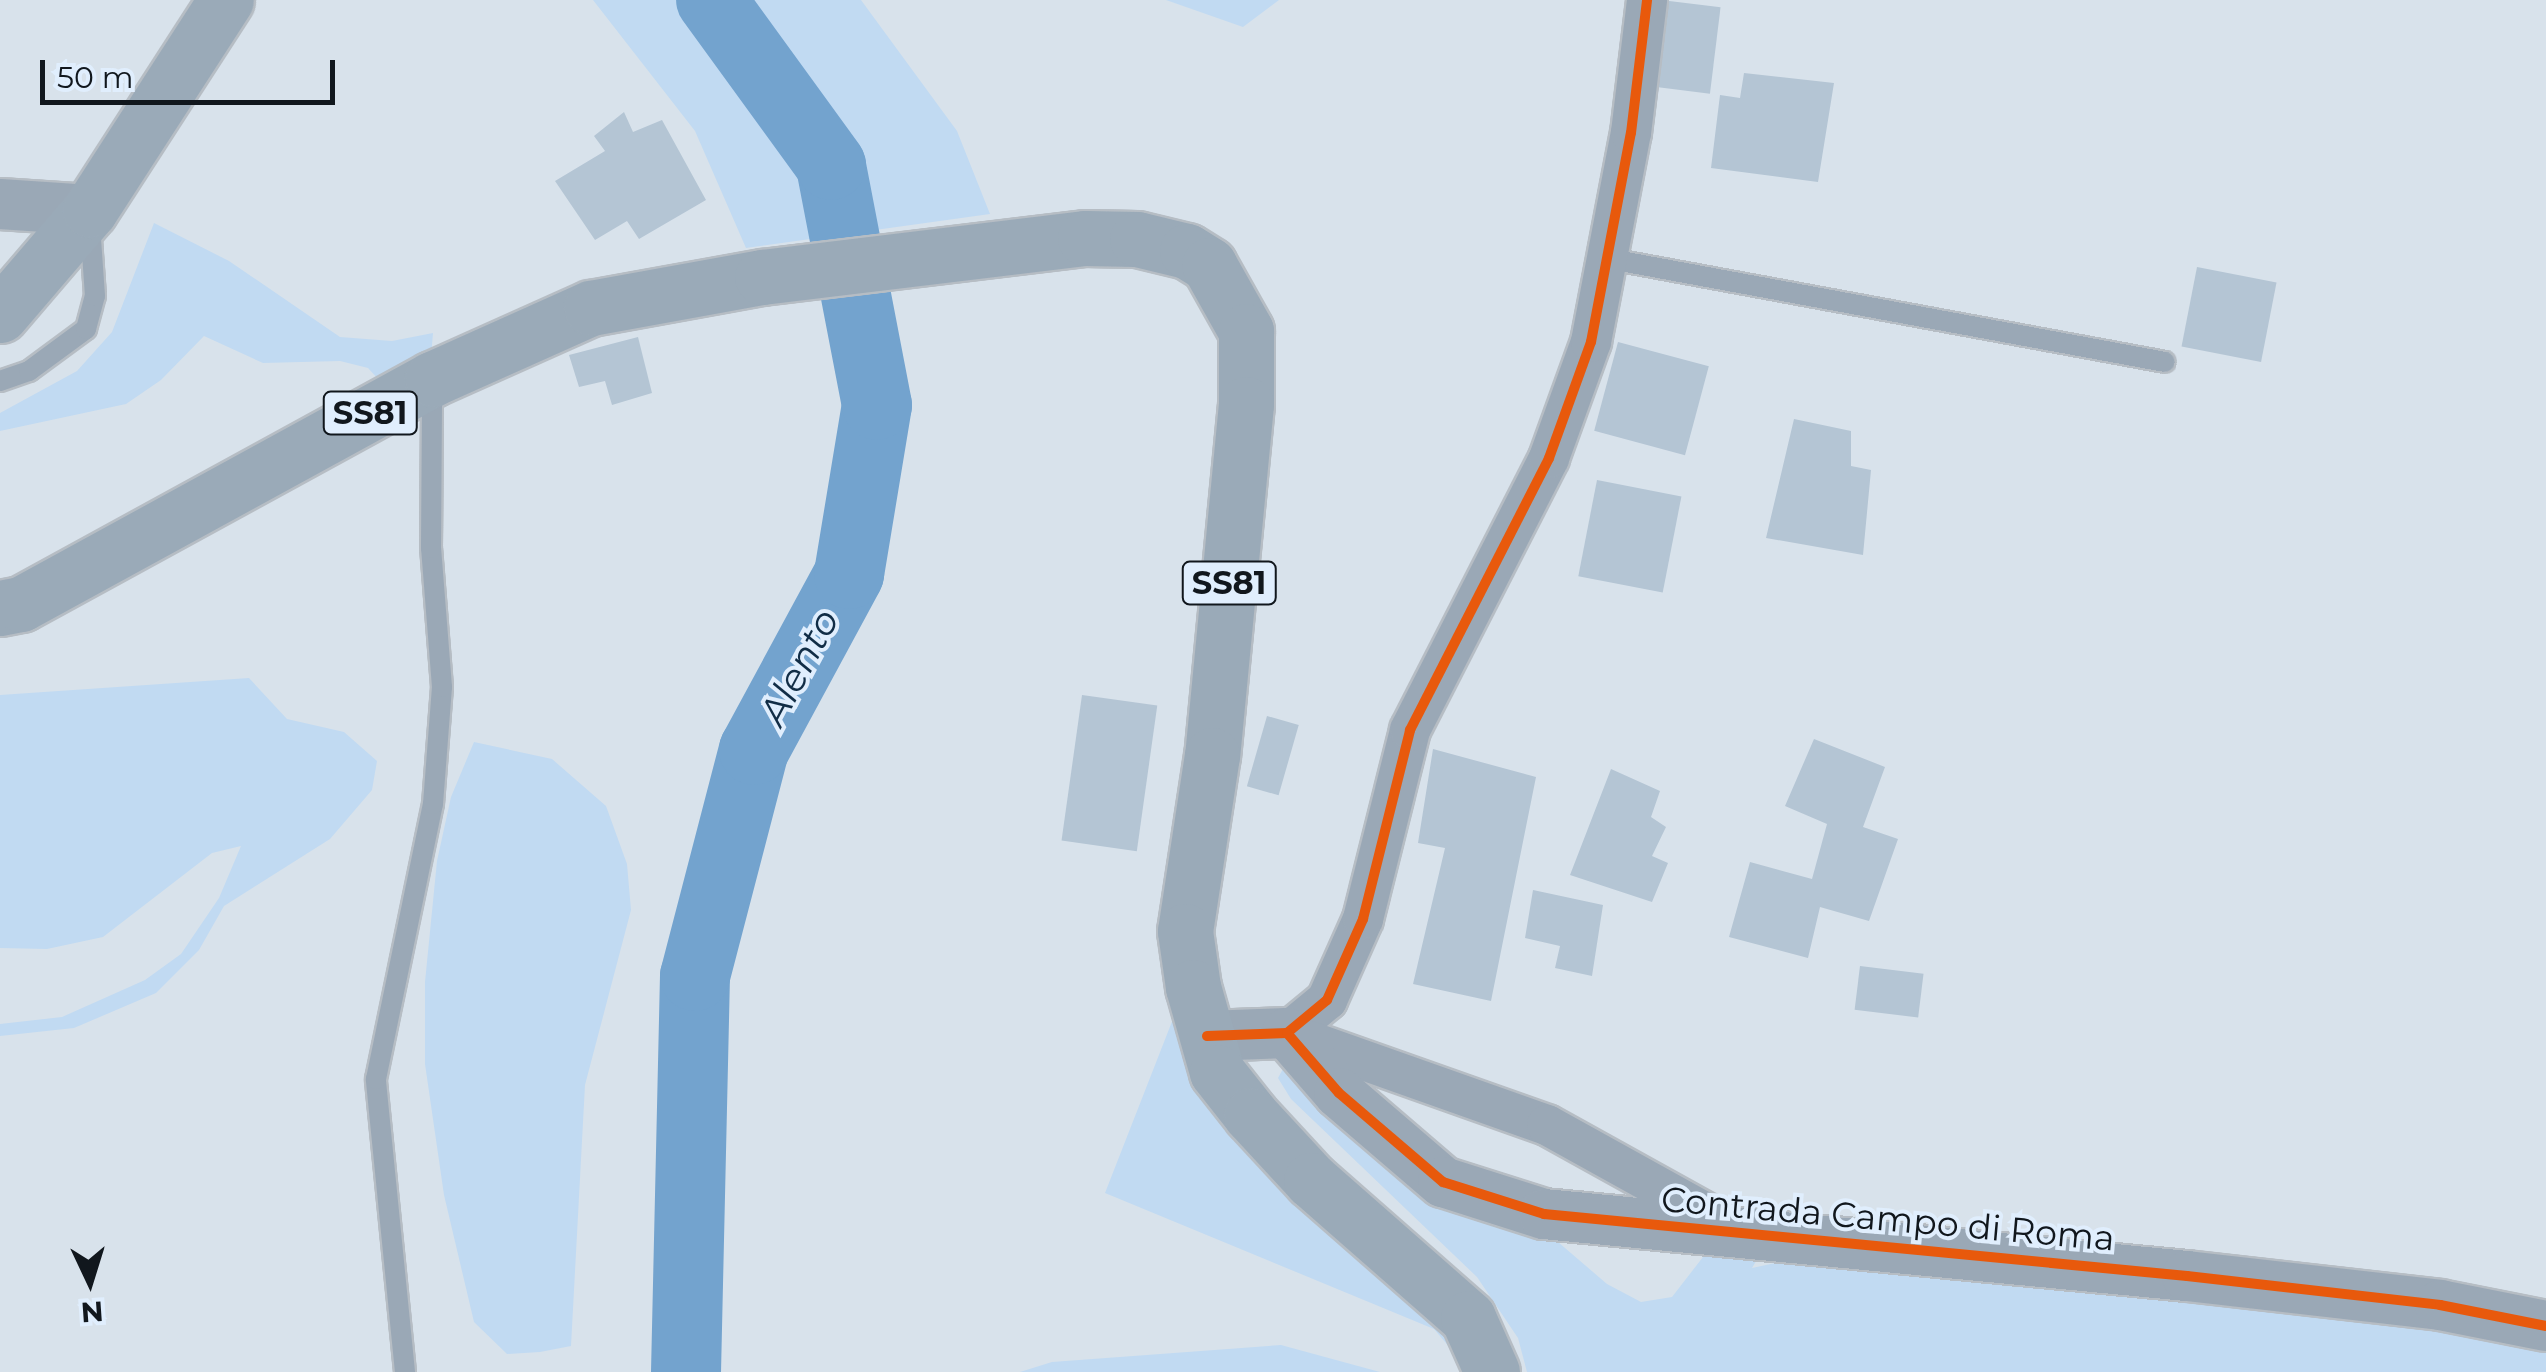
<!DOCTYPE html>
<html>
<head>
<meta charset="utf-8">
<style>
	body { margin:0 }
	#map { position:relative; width:2546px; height:1372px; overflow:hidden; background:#d8e2eb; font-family:Montserrat,sans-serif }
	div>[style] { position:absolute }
	.green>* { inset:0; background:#c1daf2 }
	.river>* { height:70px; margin:-35px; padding:0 35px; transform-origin:35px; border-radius:35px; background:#73a3ce }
	.building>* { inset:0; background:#b4c5d4; transform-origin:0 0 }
	.roads { filter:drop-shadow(2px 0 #b6bdc4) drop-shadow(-2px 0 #b6bdc4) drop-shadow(0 2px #b6bdc4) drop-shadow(0 -2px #b6bdc4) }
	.service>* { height:20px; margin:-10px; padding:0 10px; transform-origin:10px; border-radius:10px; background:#9aa8b6 }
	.minor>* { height:40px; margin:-20px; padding:0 20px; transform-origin:20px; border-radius:20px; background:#9aa8b6 }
	.tertiary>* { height:50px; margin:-25px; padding:0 25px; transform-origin:25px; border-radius:25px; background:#9aa8b6 }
	.primary>* { height:55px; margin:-27.5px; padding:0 27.5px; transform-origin:27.5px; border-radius:27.5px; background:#9aaab8 }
	.cycleway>* { height:10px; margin:-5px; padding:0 5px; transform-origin:5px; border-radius:5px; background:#e8590c }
	span { translate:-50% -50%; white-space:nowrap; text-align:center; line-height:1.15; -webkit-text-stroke:8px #e0eefd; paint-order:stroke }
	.shield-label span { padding:2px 8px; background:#e0eefd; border:2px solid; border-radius:8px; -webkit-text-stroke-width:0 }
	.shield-label { font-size:32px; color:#11171d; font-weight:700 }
	.street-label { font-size:35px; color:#11171d }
	.water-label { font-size:38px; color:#112d46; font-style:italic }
	.north { position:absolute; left:40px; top:1232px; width:100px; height:100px; -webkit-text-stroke:8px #e0eefd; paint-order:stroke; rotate:176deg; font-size:28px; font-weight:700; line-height:40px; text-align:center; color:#11171d }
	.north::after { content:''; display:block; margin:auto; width:35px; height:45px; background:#11171d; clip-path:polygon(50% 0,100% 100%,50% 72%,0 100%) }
	.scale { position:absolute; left:40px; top:60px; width:295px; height:45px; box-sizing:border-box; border:5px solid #11171d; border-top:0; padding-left:12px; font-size:30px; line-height:35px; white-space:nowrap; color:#11171d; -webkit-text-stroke:8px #e0eefd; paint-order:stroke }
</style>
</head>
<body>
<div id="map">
	<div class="green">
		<i style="clip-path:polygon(593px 0,861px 0,957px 131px,990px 214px,746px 248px,695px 131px)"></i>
		<i style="clip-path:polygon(1166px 0,1279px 0,1243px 27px)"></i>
		<i style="clip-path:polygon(154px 223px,229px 261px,340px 337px,392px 341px,433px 333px,431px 357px,379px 380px,368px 368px,340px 361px,263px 363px,204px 336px,161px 380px,126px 404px,0 431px,0 413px,77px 371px,112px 332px)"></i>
		<i style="clip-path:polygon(249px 678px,287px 719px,344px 732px,377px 761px,372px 790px,330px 839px,224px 906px,199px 950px,156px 993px,74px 1028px,0 1036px,0 1024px,62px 1017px,145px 980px,181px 954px,219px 898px,241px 846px,212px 853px,103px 937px,47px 949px,0 948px,0 695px)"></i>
		<i style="clip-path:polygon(474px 742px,552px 759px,606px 806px,627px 864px,631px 910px,585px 1085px,571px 1346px,540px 1352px,507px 1354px,474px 1322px,444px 1195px,425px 1064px,425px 982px,437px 861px,451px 797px)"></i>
		<i style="clip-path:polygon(1173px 1019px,1193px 1023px,1442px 1309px,1468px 1369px,1434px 1329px,1105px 1193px)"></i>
		<i style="clip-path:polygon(1284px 1067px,1558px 1242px,1607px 1284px,1641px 1302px,1672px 1297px,1710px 1248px,1763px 1249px,1752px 1268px,1803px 1257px,2546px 1339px,2546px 1372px,1527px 1372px,1518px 1338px,1477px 1277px,1291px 1099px,1278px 1078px)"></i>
		<i style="clip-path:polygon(1281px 1345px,1380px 1372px,1020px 1372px,1052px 1362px)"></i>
	</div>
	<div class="river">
		<i style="left:686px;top:1372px;width:396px;rotate:-88.7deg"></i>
		<i style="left:695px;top:976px;width:234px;rotate:-75.4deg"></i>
		<i style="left:754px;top:750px;width:200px;rotate:-61.6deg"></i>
		<i style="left:849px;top:574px;width:171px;rotate:-80.6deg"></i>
		<i style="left:877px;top:405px;width:244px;rotate:-100.9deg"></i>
		<i style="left:831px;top:165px;width:204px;rotate:-126deg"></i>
	</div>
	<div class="building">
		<i style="left:1661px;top:0;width:60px;height:87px;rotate:7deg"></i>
		<i style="clip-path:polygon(1744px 73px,1834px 83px,1818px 182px,1711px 168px,1720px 95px,1740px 98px)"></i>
		<i style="clip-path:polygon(624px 112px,633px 132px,662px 120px,706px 200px,639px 239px,627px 221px,595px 240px,555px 181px,605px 151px,594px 136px)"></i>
		<i style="left:2197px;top:267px;width:81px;height:81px;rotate:11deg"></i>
		<i style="clip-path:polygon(638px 337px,652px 393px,612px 405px,605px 381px,579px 387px,569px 355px)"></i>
		<i style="left:1618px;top:342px;width:94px;height:92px;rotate:15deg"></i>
		<i style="clip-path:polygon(1794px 419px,1851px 431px,1851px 466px,1871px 470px,1863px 555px,1766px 538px)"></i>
		<i style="left:1597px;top:480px;width:86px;height:98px;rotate:11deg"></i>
		<i style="left:1082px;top:695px;width:76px;height:147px;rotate:8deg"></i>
		<i style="left:1267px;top:716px;width:33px;height:73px;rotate:16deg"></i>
		<i style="clip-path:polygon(1814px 739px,1885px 767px,1863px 827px,1898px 839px,1869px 921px,1820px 907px,1808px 958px,1729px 937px,1750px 862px,1812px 879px,1827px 824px,1785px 806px)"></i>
		<i style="clip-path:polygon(1433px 749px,1536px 777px,1491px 1001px,1413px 984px,1445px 848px,1418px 843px)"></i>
		<i style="clip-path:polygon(1611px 769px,1660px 791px,1651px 817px,1666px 827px,1652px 856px,1668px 863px,1652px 902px,1570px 875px)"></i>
		<i style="clip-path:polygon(1533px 890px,1603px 905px,1592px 976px,1555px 968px,1560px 946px,1525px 938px)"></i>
		<i style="left:1860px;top:966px;width:64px;height:44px;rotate:7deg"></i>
	</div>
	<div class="roads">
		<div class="service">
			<i style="left:1610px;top:259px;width:564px;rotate:10.51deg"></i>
			<i style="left:0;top:381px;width:31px;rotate:-19deg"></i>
			<i style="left:29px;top:371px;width:71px;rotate:-36.4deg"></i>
			<i style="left:86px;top:329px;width:34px;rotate:-75deg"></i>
			<i style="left:95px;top:296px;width:72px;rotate:-94deg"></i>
			<i style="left:405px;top:1372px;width:294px;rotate:-95.7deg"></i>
			<i style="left:376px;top:1079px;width:281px;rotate:-78.3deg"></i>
			<i style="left:433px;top:804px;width:117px;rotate:-85.6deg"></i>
			<i style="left:442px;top:687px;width:139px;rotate:-94.5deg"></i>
			<i style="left:431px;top:548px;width:162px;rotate:-89.6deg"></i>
		</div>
		<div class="minor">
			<i style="left:1287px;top:1033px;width:52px;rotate:-39.5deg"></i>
			<i style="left:1327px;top:1000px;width:89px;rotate:-66deg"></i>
			<i style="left:1363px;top:919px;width:195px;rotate:-76deg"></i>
			<i style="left:1410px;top:730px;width:305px;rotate:-62.9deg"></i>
			<i style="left:1549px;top:458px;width:123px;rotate:-70.1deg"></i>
			<i style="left:1591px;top:342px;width:213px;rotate:-79.2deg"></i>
			<i style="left:1631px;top:133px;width:134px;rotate:-83.1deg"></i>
			<i style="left:1287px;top:1033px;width:276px;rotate:19.5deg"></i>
			<i style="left:1547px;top:1125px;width:215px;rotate:29deg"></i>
		</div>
		<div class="tertiary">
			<i style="left:0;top:204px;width:90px;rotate:3.8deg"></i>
			<i style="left:1207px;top:1036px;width:80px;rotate:-2.1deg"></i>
			<i style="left:1287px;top:1033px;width:79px;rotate:49.1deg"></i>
			<i style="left:1339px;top:1093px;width:137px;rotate:40.6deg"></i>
			<i style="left:1443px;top:1182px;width:106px;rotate:17.6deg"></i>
			<i style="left:1544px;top:1214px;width:646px;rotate:5.51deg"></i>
			<i style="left:2187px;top:1276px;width:255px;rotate:6.5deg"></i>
			<i style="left:2440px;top:1305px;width:108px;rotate:11.2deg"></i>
		</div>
		<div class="primary">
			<i style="left:0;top:315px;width:138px;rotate:-49.4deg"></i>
			<i style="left:90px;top:210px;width:250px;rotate:-57.1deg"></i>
			<i style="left:0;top:608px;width:21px;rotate:-11deg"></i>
			<i style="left:21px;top:604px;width:469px;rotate:-28.7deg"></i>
			<i style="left:432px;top:379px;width:174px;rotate:-24.1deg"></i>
			<i style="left:591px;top:308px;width:174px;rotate:-10.3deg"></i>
			<i style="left:762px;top:277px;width:325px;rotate:-6.9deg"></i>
			<i style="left:1085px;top:238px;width:52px;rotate:1.1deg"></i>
			<i style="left:1137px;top:239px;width:51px;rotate:13.5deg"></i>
			<i style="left:1187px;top:251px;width:26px;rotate:32deg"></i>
			<i style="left:1209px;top:265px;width:76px;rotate:60.7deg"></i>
			<i style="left:1246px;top:331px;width:73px;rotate:90deg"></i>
			<i style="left:1246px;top:404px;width:353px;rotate:95.5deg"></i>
			<i style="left:1212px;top:755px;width:178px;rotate:98.7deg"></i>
			<i style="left:1185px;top:931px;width:57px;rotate:81.9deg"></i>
			<i style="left:1193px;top:987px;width:88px;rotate:74.2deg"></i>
			<i style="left:1217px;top:1072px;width:55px;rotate:51.7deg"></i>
			<i style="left:1251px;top:1115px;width:88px;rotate:47.3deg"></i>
			<i style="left:1311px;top:1180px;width:209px;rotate:41.3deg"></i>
			<i style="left:1468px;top:1318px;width:59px;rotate:66deg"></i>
		</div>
	</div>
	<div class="cycleway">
		<i style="left:1287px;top:1033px;width:52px;rotate:-39.5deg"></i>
		<i style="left:1327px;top:1000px;width:89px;rotate:-66deg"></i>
		<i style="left:1363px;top:919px;width:195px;rotate:-76deg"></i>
		<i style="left:1410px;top:730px;width:305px;rotate:-62.9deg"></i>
		<i style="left:1549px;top:458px;width:123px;rotate:-70.1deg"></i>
		<i style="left:1591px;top:342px;width:213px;rotate:-79.2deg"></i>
		<i style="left:1631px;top:133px;width:134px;rotate:-83.1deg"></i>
		<i style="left:1207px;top:1036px;width:80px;rotate:-2.1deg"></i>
		<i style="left:1287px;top:1033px;width:79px;rotate:49.1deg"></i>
		<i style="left:1339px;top:1093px;width:137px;rotate:40.6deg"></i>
		<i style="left:1443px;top:1182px;width:106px;rotate:17.6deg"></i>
		<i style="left:1544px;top:1214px;width:646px;rotate:5.51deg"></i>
		<i style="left:2187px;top:1276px;width:255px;rotate:6.5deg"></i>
		<i style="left:2440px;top:1305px;width:108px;rotate:11.2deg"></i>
	</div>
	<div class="shield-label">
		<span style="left:370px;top:413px">SS81</span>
		<span style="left:1229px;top:583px">SS81</span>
	</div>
	<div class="street-label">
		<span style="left:1888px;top:1219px;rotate:5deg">Contrada Campo di Roma</span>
	</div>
	<div class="water-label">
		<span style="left:799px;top:667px;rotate:-62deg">Alento</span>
	</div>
	<div class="north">N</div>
	<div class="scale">50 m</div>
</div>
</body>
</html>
